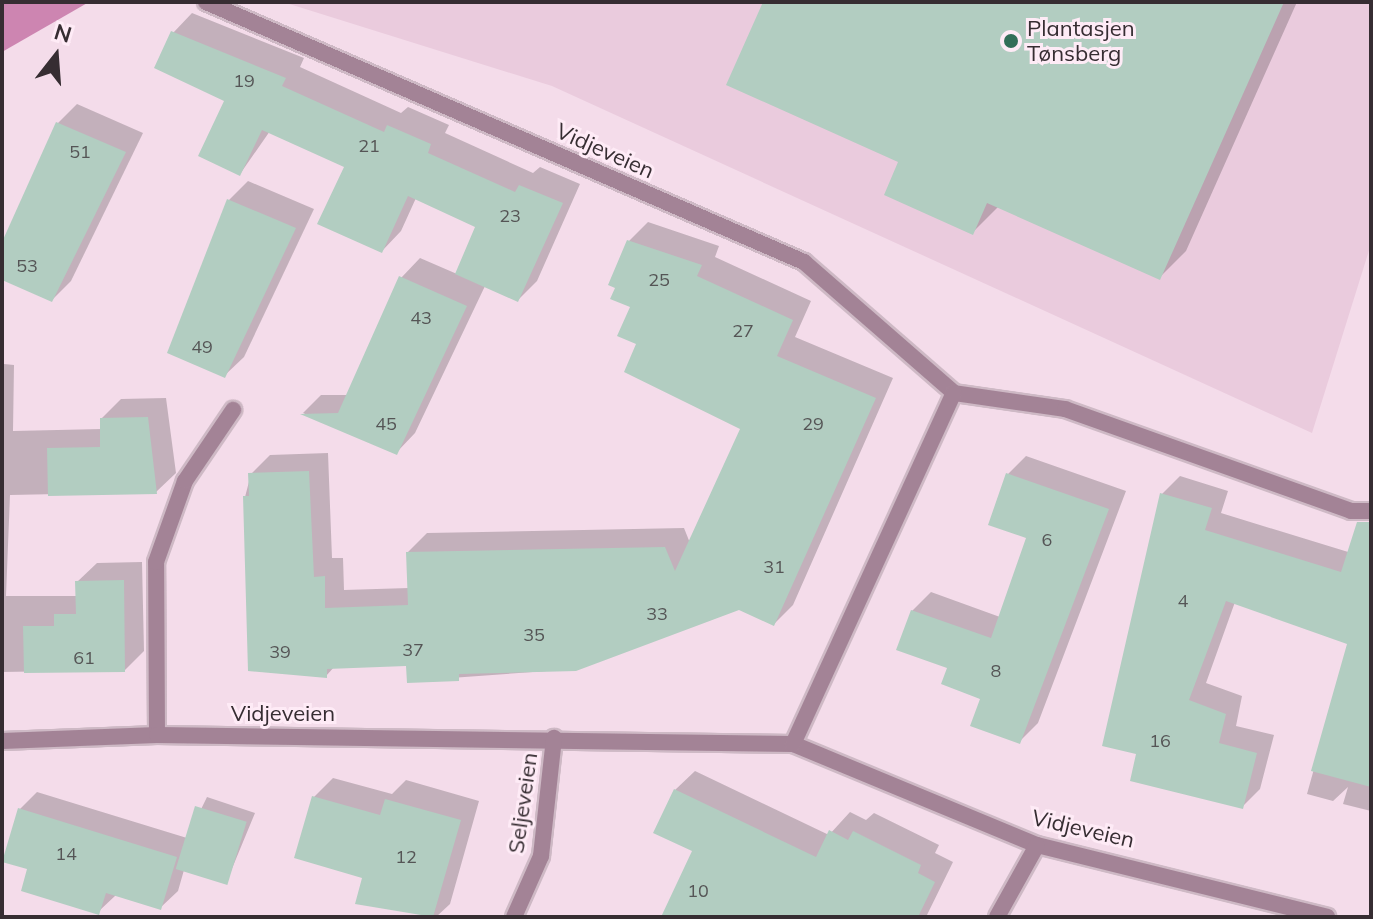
<!DOCTYPE html>
<html>
<head>
<meta charset="utf-8">
<style>
	body { margin:0 }
	#map { position:relative; width:1373px; height:919px; overflow:hidden; background:#f4dcea; font-family:Mulish,sans-serif }
	div>[style] { position:absolute }
	.built>* { inset:0; background:#eacbdd }
	.forest>* { inset:0; background:#cd85b1 }
	.shadow>* { inset:0; background:#0003 }
	.building>* { inset:0; background:#b2cdc1; transform-origin:0 0 }
	.roads { filter:drop-shadow(2px 0 #ceb9c5) drop-shadow(-2px 0 #ceb9c5) drop-shadow(0 2px #ceb9c5) drop-shadow(0 -2px #ceb9c5) }
	.street>* { height:16px; margin:-8px; padding:0 8px; transform-origin:8px; border-radius:8px; background:#a38396 }
	.dots>* { width:22px; height:22px; translate:-50% -50%; box-sizing:border-box; border:4px solid #feebf6; border-radius:50% }
	span { translate:-50% -50%; white-space:nowrap; text-align:center; line-height:1.15; -webkit-text-stroke:6px #feebf6; paint-order:stroke }
	.number-label { font-size:18px; color:#555556 }
	.number-label span { -webkit-text-stroke-width:0 }
	.poi-label { font-size:22px; color:#362d32 }
	.left { translate:0 -50%; text-align:left }
	.street-label { font-size:22px; color:#362d32 }
	.frame { position:absolute; inset:0; border:4px solid #362d32; pointer-events:none }
	.north { position:absolute; left:16px; top:16px; width:80px; height:80px; -webkit-text-stroke:6px #feebf6; paint-order:stroke; rotate:17deg; font-size:22px; font-weight:700; line-height:32px; text-align:center; color:#362d32 }
	.north::after { content:''; display:block; margin:auto; width:28px; height:36px; background:#362d32; clip-path:polygon(50% 0,100% 100%,50% 72%,0 100%) }
</style>
</head>
<body>
<div id="map">
	<div class="built">
		<i style="clip-path:polygon(283px 2px,1371px 2px,1371px 244px,1312px 433px,552px 86px)"></i>
	</div>
	<div class="forest">
		<i style="clip-path:polygon(2px 2px,89px 2px,2px 52px)"></i>
	</div>
	<div class="shadow">
		<i style="clip-path:polygon(765px 2px,1297px 2px,1186px 251px,1159px 278px,999px 206px,972px 233px)"></i>
		<i style="clip-path:polygon(192px 13px,304px 58px,300px 67px,401px 113px,408px 107px,449px 125px,445px 133px,533px 173px,540px 167px,580px 184px,537px 281px,518px 300px,485px 286px,415px 433px,396px 453px,303px 413px,321px 395px,349px 395px,401px 278px,420px 258px,457px 274px,478px 226px,416px 198px,401px 231px,382px 251px,346px 166px,270px 131px,240px 174px,226px 100px,173px 33px)"></i>
		<i style="clip-path:polygon(77px 104px,143px 133px,71px 281px,52px 300px,2px 278px,2px 247px,58px 123px)"></i>
		<i style="clip-path:polygon(248px 181px,314px 209px,244px 357px,224px 376px,229px 200px)"></i>
		<i style="clip-path:polygon(648px 222px,719px 246px,715px 257px,811px 301px,795px 337px,893px 378px,793px 605px,774px 624px,740px 608px,575px 669px,409px 681px,408px 664px,335px 666px,326px 676px,245px 497px,251px 474px,270px 455px,328px 453px,332px 558px,343px 558px,344px 590px,409px 588px,408px 552px,427px 533px,684px 528px,690px 543px,742px 428px,638px 343px,629px 241px)"></i>
		<i style="clip-path:polygon(2px 343px,4px 364px,14px 365px,13px 431px,102px 429px,102px 418px,121px 399px,166px 398px,176px 473px,156px 492px,10px 495px,6px 596px,78px 596px,77px 582px,97px 563px,142px 562px,144px 651px,125px 670px,2px 672px)"></i>
		<i style="clip-path:polygon(1026px 456px,1126px 491px,1038px 723px,1020px 741px,950px 667px,912px 611px,931px 592px,1000px 617px,1028px 537px,1008px 474px)"></i>
		<i style="clip-path:polygon(1180px 476px,1228px 491px,1221px 513px,1371px 559px,1371px 811px,1343px 804px,1348px 787px,1333px 801px,1307px 794px,1349px 643px,1235px 602px,1206px 683px,1242px 696px,1236px 726px,1274px 735px,1260px 789px,1242px 807px,1138px 753px,1162px 494px)"></i>
		<i style="clip-path:polygon(695px 771px,829px 835px,850px 812px,866px 820px,874px 813px,939px 845px,935px 853px,953px 862px,926px 917px,663px 917px,695px 850px,675px 790px)"></i>
		<i style="clip-path:polygon(333px 778px,392px 794px,406px 780px,479px 801px,450px 904px,436px 917px,358px 902px,365px 877px,314px 797px)"></i>
		<i style="clip-path:polygon(37px 792px,187px 838px,207px 797px,255px 813px,226px 883px,184px 870px,178px 891px,160px 908px,116px 895px,98px 912px,30px 868px,20px 809px)"></i>
	</div>
	<div class="building">
		<i style="clip-path:polygon(763px 2px,1284px 2px,1160px 280px,987px 203px,973px 235px,884px 195px,898px 162px,726px 85px)"></i>
		<i style="clip-path:polygon(171px 31px,286px 78px,282px 86px,384px 132px,387px 125px,431px 144px,428px 153px,515px 192px,519px 185px,563px 203px,518px 302px,455px 274px,475px 227px,408px 196px,382px 253px,317px 224px,344px 167px,262px 130px,240px 176px,198px 156px,224px 101px,154px 68px)"></i>
		<i style="clip-path:polygon(56px 122px,126px 152px,52px 302px,2px 280px,2px 242px)"></i>
		<i style="clip-path:polygon(227px 199px,296px 228px,225px 378px,167px 353px)"></i>
		<i style="clip-path:polygon(627px 240px,702px 265px,697px 276px,793px 320px,777px 356px,876px 398px,774px 626px,739px 610px,576px 671px,459px 674px,459px 681px,407px 683px,406px 666px,327px 669px,327px 678px,248px 671px,243px 496px,249px 496px,248px 473px,309px 471px,314px 577px,325px 576px,325px 608px,408px 605px,406px 552px,665px 547px,675px 571px,740px 429px,624px 372px,636px 344px,617px 336px,630px 307px,610px 299px,615px 288px,608px 285px)"></i>
		<i style="clip-path:polygon(399px 276px,467px 306px,397px 455px,300px 414px,338px 413px)"></i>
		<i style="clip-path:polygon(148px 417px,157px 494px,48px 496px,47px 448px,100px 447px,100px 418px)"></i>
		<i style="clip-path:polygon(1006px 473px,1109px 509px,1020px 744px,970px 726px,980px 699px,941px 684px,947px 668px,896px 650px,911px 610px,991px 638px,1026px 538px,988px 525px)"></i>
		<i style="clip-path:polygon(1160px 493px,1212px 508px,1205px 530px,1341px 572px,1357px 522px,1371px 522px,1371px 787px,1311px 771px,1347px 644px,1226px 601px,1189px 700px,1226px 714px,1219px 743px,1257px 753px,1243px 809px,1130px 781px,1136px 754px,1102px 746px)"></i>
		<i style="clip-path:polygon(124px 580px,125px 672px,24px 673px,23px 626px,54px 626px,54px 614px,76px 614px,75px 581px)"></i>
		<i style="clip-path:polygon(674px 789px,816px 857px,829px 830px,848px 840px,853px 831px,921px 865px,918px 873px,935px 882px,918px 917px,661px 917px,692px 851px,653px 833px)"></i>
		<i style="clip-path:polygon(312px 796px,380px 815px,385px 799px,461px 820px,433px 917px,355px 904px,362px 878px,294px 858px)"></i>
		<i style="left:195px;top:806px;width:54px;height:66px;rotate:17deg"></i>
		<i style="clip-path:polygon(18px 808px,177px 857px,161px 910px,106px 893px,99px 915px,21px 891px,27px 869px,2px 862px)"></i>
	</div>
	<div class="roads">
		<div class="street">
			<i style="left:206px;top:2px;width:652px;rotate:23.5deg"></i>
			<i style="left:804px;top:262px;width:199px;rotate:41.1deg"></i>
			<i style="left:954px;top:393px;width:112px;rotate:8.2deg"></i>
			<i style="left:1065px;top:409px;width:304px;rotate:19.6deg"></i>
			<i style="left:1351px;top:511px;width:20px"></i>
			<i style="left:157px;top:735px;width:173px;rotate:-90.3deg"></i>
			<i style="left:156px;top:562px;width:86px;rotate:-70.3deg"></i>
			<i style="left:185px;top:481px;width:86px;rotate:-55.9deg"></i>
			<i style="left:2px;top:741px;width:155px;rotate:-2.2deg"></i>
			<i style="left:157px;top:735px;width:636px;rotate:0.81deg"></i>
			<i style="left:793px;top:744px;width:264px;rotate:22.5deg"></i>
			<i style="left:1037px;top:845px;width:299px;rotate:13.9deg"></i>
			<i style="left:793px;top:744px;width:386px;rotate:-65.4deg"></i>
			<i style="left:514px;top:917px;width:67px;rotate:-66.1deg"></i>
			<i style="left:541px;top:856px;width:119px;rotate:-83.7deg"></i>
			<i style="left:997px;top:917px;width:82px;rotate:-60.9deg"></i>
		</div>
	</div>
	<div class="dots">
		<i style="left:1011px;top:41px;background:#326e58"></i>
	</div>
	<div class="number-label">
		<span style="left:244px;top:81px">19</span>
		<span style="left:369px;top:146px">21</span>
		<span style="left:80px;top:152px">51</span>
		<span style="left:510px;top:216px">23</span>
		<span style="left:27px;top:266px">53</span>
		<span style="left:659px;top:280px">25</span>
		<span style="left:421px;top:318px">43</span>
		<span style="left:743px;top:331px">27</span>
		<span style="left:202px;top:347px">49</span>
		<span style="left:386px;top:424px">45</span>
		<span style="left:813px;top:424px">29</span>
		<span style="left:1047px;top:540px">6</span>
		<span style="left:774px;top:567px">31</span>
		<span style="left:1183px;top:601px">4</span>
		<span style="left:657px;top:614px">33</span>
		<span style="left:534px;top:635px">35</span>
		<span style="left:413px;top:650px">37</span>
		<span style="left:280px;top:652px">39</span>
		<span style="left:84px;top:658px">61</span>
		<span style="left:996px;top:671px">8</span>
		<span style="left:1160px;top:741px">16</span>
		<span style="left:66px;top:854px">14</span>
		<span style="left:406px;top:857px">12</span>
		<span style="left:698px;top:891px">10</span>
	</div>
	<div class="poi-label">
		<span class="left" style="left:1027px;top:41px">Plantasjen<br>Tønsberg</span>
	</div>
	<div class="street-label">
		<span style="left:605px;top:151px;rotate:24deg">Vidjeveien</span>
		<span style="left:283px;top:714px">Vidjeveien</span>
		<span style="left:523px;top:803px;rotate:-82deg">Seljeveien</span>
		<span style="left:1083px;top:829px;rotate:13deg">Vidjeveien</span>
	</div>
	<div class="frame"></div>
	<div class="north">N</div>
</div>
</body>
</html>
